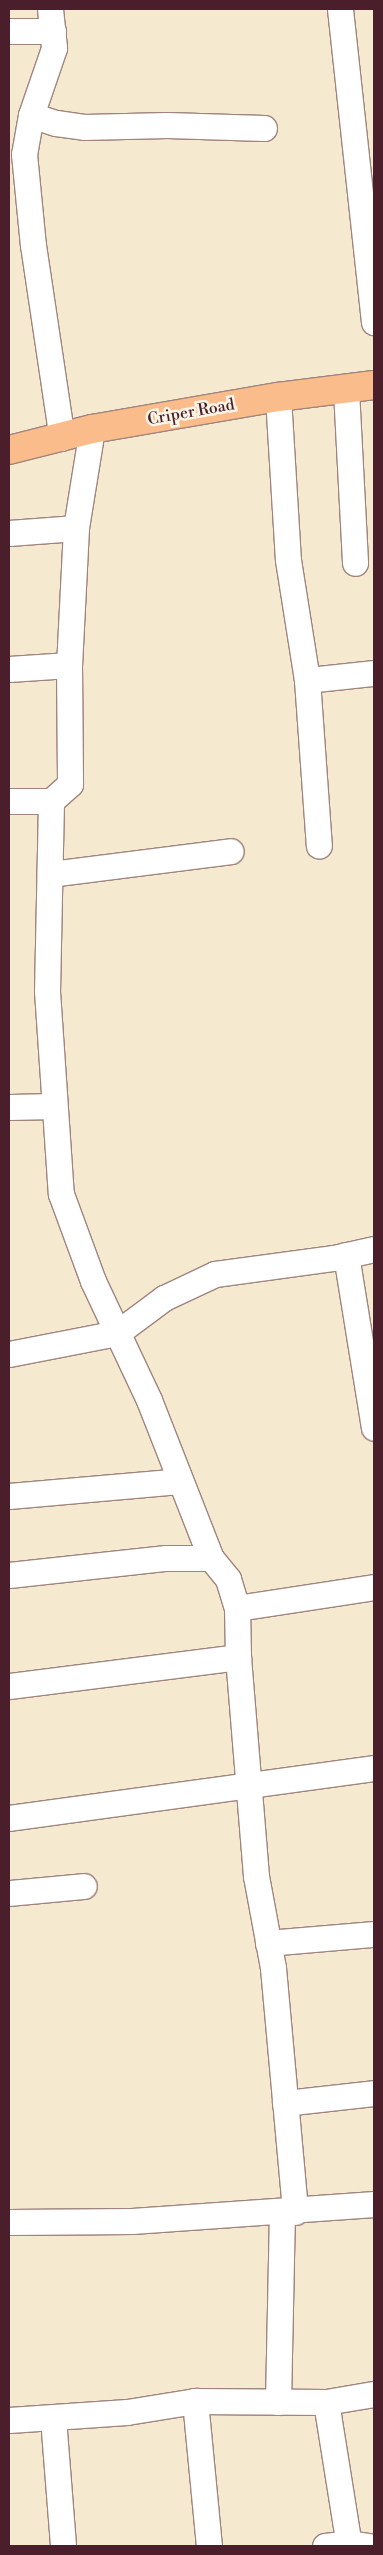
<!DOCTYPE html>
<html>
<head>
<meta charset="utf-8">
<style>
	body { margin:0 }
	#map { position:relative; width:383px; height:2555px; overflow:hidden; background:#f5e9d0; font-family:"Libre Bodoni",serif }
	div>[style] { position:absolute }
	.roads { filter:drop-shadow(1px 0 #a0847e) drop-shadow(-1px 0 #a0847e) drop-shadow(0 1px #a0847e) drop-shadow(0 -1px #a0847e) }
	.minor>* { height:25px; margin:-12.5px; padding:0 12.5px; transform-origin:12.5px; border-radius:12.5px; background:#fff }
	.major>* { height:28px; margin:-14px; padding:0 14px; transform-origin:14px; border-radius:14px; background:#f9bc8a }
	span { translate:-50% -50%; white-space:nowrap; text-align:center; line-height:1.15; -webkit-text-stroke:5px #fcf5e5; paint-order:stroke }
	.street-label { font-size:16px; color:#4a1f2b }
	.frame { position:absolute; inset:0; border:10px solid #4a1f2b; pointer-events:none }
</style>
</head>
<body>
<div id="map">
	<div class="roads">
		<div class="minor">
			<i style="left:50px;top:9px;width:39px;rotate:84deg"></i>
			<i style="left:54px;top:48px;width:71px;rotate:108.9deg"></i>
			<i style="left:31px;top:115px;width:40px;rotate:100deg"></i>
			<i style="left:24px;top:154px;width:91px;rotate:84.4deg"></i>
			<i style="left:33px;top:245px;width:195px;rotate:81.5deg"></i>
			<i style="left:340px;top:9px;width:315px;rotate:83.8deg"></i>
			<i style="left:9px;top:31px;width:44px"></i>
			<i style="left:31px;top:115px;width:26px;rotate:18deg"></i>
			<i style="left:56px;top:123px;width:28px;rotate:8deg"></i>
			<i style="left:84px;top:127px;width:83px;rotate:-1.4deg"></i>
			<i style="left:167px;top:125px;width:97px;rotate:1.8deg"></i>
			<i style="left:346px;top:390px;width:173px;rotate:87deg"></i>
			<i style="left:278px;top:397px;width:163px;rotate:86.5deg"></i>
			<i style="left:288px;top:560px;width:121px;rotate:81deg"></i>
			<i style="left:307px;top:680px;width:166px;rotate:85.9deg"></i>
			<i style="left:92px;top:429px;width:100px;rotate:99.2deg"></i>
			<i style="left:76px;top:528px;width:137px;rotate:92.9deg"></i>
			<i style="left:69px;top:665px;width:119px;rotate:89.5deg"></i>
			<i style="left:70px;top:784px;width:25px;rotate:138deg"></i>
			<i style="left:51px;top:801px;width:190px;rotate:91.2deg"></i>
			<i style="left:47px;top:991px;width:203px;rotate:86.1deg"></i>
			<i style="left:61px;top:1194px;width:93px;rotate:69.8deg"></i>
			<i style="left:93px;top:1281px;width:132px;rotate:64.8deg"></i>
			<i style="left:149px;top:1400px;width:170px;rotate:68.6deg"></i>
			<i style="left:211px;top:1558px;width:27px;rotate:51deg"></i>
			<i style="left:228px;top:1579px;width:30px;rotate:73deg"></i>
			<i style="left:237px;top:1608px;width:49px;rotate:88.8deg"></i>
			<i style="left:238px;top:1657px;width:220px;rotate:85.3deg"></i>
			<i style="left:256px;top:1876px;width:94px;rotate:79.5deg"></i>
			<i style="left:273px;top:1968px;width:245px;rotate:84.8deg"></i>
			<i style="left:9px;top:533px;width:67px;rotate:-4.3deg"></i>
			<i style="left:9px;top:669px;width:60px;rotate:-3.8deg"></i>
			<i style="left:307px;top:680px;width:67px;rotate:-6deg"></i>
			<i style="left:9px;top:801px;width:42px"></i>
			<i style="left:50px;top:874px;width:182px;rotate:-7.2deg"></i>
			<i style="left:9px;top:1107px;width:44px;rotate:-1.3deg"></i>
			<i style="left:346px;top:1255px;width:175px;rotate:80.8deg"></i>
			<i style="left:9px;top:1354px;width:110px;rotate:-11deg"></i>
			<i style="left:117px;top:1333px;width:59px;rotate:-36.7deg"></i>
			<i style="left:164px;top:1298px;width:56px;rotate:-25.2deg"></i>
			<i style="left:215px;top:1274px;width:120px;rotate:-7.7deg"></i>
			<i style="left:334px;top:1258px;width:41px;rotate:-12.7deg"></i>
			<i style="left:9px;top:1496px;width:171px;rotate:-5deg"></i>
			<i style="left:9px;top:1575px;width:158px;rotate:-6.2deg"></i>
			<i style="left:166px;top:1558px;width:45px"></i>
			<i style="left:237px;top:1608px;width:139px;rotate:-8.7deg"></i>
			<i style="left:9px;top:1686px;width:231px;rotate:-7.2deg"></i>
			<i style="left:9px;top:1818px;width:368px;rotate:-7.8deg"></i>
			<i style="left:9px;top:1893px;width:75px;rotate:-5.3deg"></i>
			<i style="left:268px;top:1943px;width:106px;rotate:-4.9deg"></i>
			<i style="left:285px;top:2103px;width:90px;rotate:-6.4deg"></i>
			<i style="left:9px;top:2222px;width:123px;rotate:-0.5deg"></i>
			<i style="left:132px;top:2221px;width:243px;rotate:-4deg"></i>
			<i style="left:195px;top:2401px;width:146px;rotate:84.5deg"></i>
			<i style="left:278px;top:2402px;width:190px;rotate:-88.8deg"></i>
			<i style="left:326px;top:2402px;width:146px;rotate:80.9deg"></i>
			<i style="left:53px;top:2418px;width:128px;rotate:85.5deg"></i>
			<i style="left:9px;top:2420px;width:118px;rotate:-3.9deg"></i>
			<i style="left:127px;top:2412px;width:69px;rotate:-9.2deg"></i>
			<i style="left:195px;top:2401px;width:131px;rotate:0.4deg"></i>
			<i style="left:326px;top:2402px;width:49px;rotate:-9.5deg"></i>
			<i style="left:325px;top:2546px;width:24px;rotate:-7deg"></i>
			<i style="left:349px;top:2543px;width:20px;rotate:9deg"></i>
		</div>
		<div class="major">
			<i style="left:9px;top:450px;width:86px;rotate:-14.2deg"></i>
			<i style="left:92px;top:429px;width:189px;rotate:-9.8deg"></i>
			<i style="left:278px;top:397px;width:97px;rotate:-7.1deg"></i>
		</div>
	</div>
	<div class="street-label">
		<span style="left:191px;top:412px;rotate:-10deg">Criper Road</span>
	</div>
	<div class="frame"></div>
</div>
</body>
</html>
